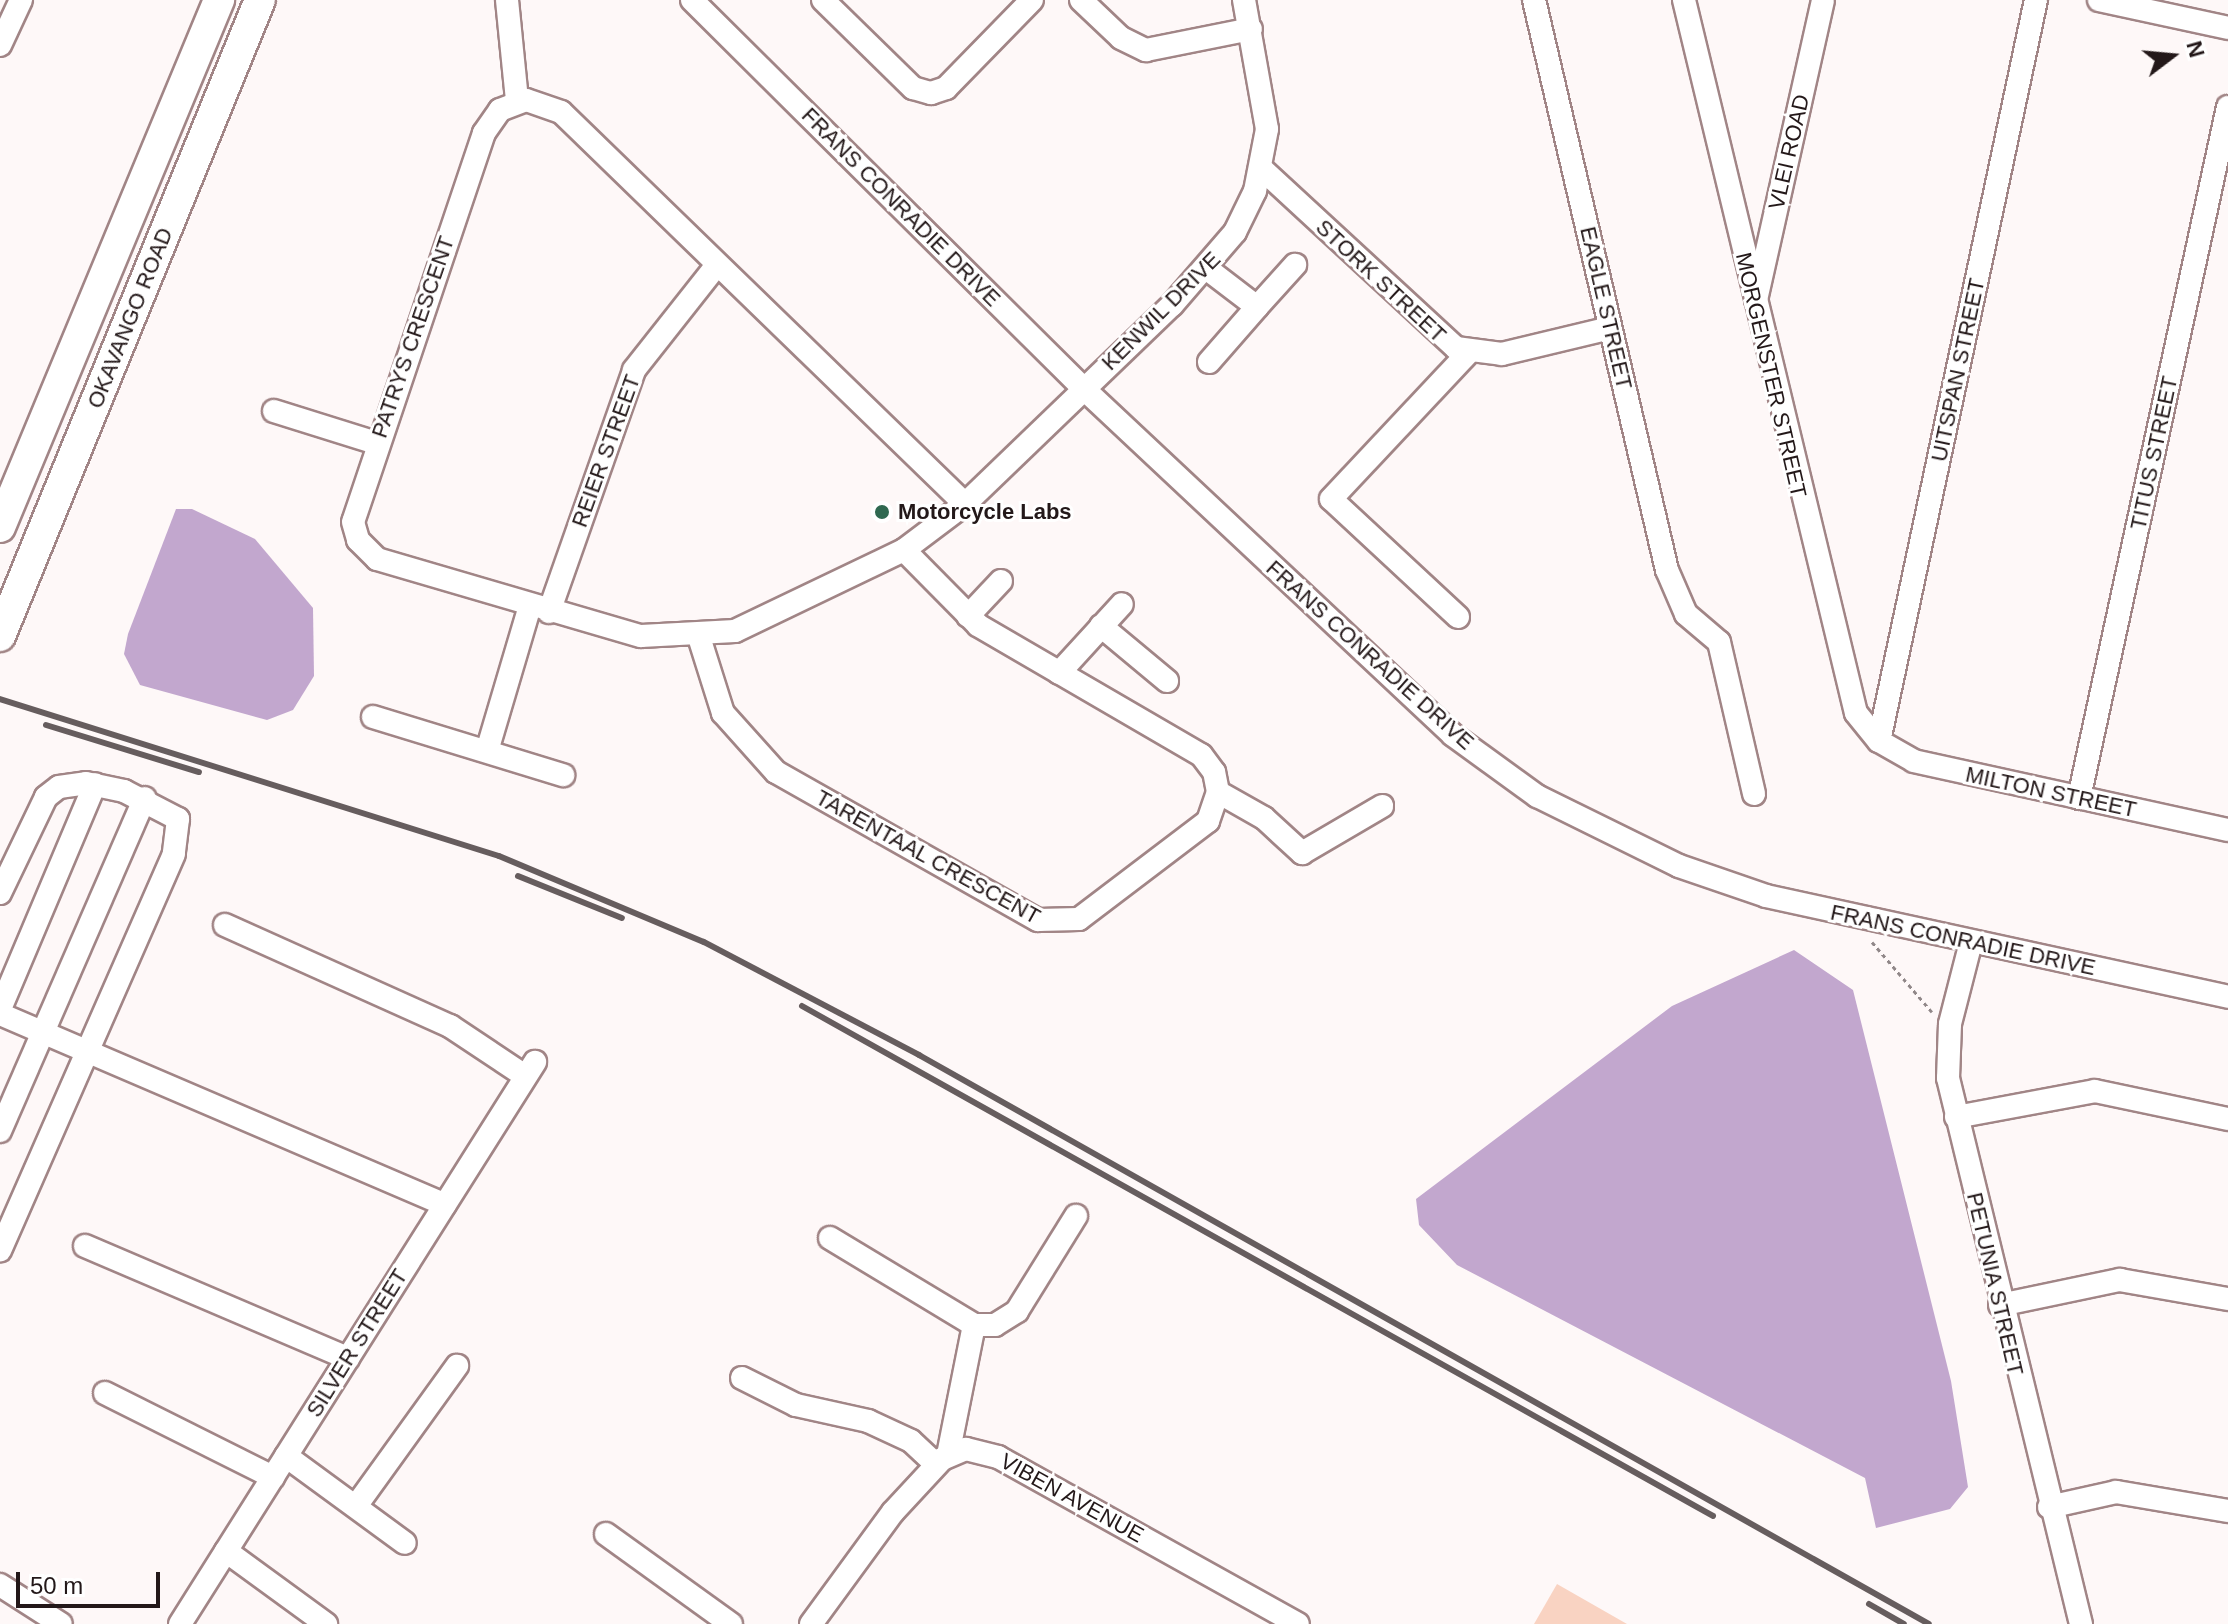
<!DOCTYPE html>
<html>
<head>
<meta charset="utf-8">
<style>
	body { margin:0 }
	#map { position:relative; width:2228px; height:1624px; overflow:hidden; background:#fef8f8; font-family:Helvetica,sans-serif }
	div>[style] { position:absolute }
	.water>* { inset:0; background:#c2a7ce }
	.building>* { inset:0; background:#f9d3c2 }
	.path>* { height:3px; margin-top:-1.5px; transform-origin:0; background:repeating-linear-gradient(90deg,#908788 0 4px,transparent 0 8px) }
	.roads { filter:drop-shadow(2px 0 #a18586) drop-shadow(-2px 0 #a18586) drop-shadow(0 2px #a18586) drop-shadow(0 -2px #a18586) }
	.minor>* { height:22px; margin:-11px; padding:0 11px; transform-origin:11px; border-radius:11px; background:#fff }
	.major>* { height:30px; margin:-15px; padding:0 15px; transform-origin:15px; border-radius:15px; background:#fff }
	.rail>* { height:6px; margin:-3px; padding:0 3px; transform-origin:3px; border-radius:3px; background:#665d5e }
	.dots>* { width:22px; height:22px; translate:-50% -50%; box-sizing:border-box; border:4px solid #fff; border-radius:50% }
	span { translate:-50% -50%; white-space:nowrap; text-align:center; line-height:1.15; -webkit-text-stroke:6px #fff; paint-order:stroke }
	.street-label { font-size:22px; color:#231819 }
	.poi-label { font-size:22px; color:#231819; font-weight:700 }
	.left { translate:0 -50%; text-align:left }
	.north { position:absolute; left:2132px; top:16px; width:80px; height:80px; -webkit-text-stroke:6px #fff; paint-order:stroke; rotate:74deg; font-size:22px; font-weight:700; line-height:32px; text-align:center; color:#231819 }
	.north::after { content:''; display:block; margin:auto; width:28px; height:36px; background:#231819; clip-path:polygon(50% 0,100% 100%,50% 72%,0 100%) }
	.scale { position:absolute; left:16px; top:1572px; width:144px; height:36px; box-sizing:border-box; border:4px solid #231819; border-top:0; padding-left:10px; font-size:24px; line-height:28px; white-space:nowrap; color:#231819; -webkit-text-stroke:6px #fff; paint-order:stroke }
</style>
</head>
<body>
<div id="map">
	<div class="water">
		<i style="clip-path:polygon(176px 509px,192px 509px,255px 539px,313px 608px,314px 676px,293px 710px,267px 720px,140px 685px,124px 654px,128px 634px)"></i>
		<i style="clip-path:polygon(1794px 950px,1853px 990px,1951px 1381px,1968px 1487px,1950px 1509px,1876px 1528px,1865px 1478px,1457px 1265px,1419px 1225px,1416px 1199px,1672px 1006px)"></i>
	</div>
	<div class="building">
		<i style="clip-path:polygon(1557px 1584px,1627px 1624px,1534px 1624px)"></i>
	</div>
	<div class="path">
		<i style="left:1872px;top:942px;width:92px;rotate:49.4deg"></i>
	</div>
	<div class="roads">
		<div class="minor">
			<i style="left:507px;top:0;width:101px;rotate:84.3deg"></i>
			<i style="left:692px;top:0;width:551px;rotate:44.78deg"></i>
			<i style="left:1083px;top:388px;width:507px;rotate:43.16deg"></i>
			<i style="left:1453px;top:735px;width:104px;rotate:36deg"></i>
			<i style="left:1537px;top:796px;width:158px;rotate:26.2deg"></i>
			<i style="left:1679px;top:866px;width:92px;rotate:19deg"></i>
			<i style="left:1766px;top:896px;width:473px;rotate:12.3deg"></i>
			<i style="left:823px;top:0;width:126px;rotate:44.4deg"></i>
			<i style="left:913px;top:88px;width:19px;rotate:16deg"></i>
			<i style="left:931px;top:93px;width:16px;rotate:-18deg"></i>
			<i style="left:946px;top:88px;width:123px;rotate:-45.7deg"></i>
			<i style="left:1081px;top:0;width:55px;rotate:43.5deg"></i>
			<i style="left:1121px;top:38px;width:28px;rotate:26deg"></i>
			<i style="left:1146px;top:50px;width:107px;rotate:-11.3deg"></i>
			<i style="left:1534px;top:0;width:585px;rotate:76.87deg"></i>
			<i style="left:1667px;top:570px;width:48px;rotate:66.6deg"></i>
			<i style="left:1686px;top:614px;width:43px;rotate:40.3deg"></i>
			<i style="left:1719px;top:642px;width:156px;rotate:77deg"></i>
			<i style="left:1684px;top:0;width:733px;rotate:76.44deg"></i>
			<i style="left:1856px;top:713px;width:36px;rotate:51deg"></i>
			<i style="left:1879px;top:741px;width:40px;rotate:29.7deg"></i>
			<i style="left:1914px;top:761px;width:321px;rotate:12.4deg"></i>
			<i style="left:2099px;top:0;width:132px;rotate:12.2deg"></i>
			<i style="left:0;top:45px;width:50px;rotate:-65deg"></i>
			<i style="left:1262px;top:169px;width:264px;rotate:42.7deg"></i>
			<i style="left:1456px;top:348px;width:46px;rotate:7.4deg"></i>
			<i style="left:1502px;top:354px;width:111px;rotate:-13.5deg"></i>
			<i style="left:1206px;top:268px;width:64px;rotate:37.4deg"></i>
			<i style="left:1257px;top:307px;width:73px;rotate:131.1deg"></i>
			<i style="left:1756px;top:300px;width:307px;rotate:-77.4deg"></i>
			<i style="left:1257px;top:307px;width:57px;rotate:-47.9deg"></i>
			<i style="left:274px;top:411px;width:107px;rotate:17.4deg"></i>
			<i style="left:965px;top:504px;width:563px;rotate:-135.86deg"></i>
			<i style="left:561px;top:112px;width:37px;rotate:-161deg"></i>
			<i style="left:526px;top:100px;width:28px;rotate:159deg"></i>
			<i style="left:500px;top:110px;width:28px;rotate:125deg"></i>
			<i style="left:484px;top:133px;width:410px;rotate:108.6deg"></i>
			<i style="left:353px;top:522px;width:19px;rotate:74deg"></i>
			<i style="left:358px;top:540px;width:27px;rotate:45deg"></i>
			<i style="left:377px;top:559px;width:275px;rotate:16.3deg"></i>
			<i style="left:641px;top:636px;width:94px;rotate:-3deg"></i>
			<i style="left:735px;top:631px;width:187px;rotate:-25.6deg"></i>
			<i style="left:904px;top:550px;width:76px;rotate:-37deg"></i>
			<i style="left:965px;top:504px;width:287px;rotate:-43.9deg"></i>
			<i style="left:1172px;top:305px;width:96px;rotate:-49.2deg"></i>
			<i style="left:1235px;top:232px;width:46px;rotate:-64deg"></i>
			<i style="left:1255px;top:191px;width:63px;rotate:-79deg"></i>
			<i style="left:1267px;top:129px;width:131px;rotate:-100.1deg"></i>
			<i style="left:549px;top:612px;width:256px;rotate:-70.6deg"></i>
			<i style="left:634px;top:370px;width:132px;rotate:-51.7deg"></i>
			<i style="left:968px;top:616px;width:48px;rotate:-46.7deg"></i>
			<i style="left:1458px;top:617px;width:173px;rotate:-137.1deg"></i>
			<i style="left:1331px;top:499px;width:202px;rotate:-46.8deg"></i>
			<i style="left:1101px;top:626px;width:86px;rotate:39.8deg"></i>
			<i style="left:699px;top:637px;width:80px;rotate:72.5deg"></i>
			<i style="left:723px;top:713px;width:79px;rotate:48.1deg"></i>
			<i style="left:776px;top:772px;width:301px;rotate:29.5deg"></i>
			<i style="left:1038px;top:920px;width:41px;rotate:-1.4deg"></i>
			<i style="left:1079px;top:919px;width:162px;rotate:-37.2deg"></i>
			<i style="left:1208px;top:821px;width:31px;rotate:-71deg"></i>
			<i style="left:1218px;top:792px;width:20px;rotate:-101deg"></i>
			<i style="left:1214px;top:772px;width:21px;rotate:-127deg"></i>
			<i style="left:1201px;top:755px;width:258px;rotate:-149.8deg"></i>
			<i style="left:978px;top:625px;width:105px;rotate:-134.6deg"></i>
			<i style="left:1059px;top:673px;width:93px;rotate:-47.6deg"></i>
			<i style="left:373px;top:717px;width:199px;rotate:17deg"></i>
			<i style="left:1879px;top:741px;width:757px;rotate:-78.04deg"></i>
			<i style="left:487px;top:751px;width:151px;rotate:-73.5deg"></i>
			<i style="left:1218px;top:792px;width:53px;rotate:29.5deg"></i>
			<i style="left:1264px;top:818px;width:52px;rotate:42.6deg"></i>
			<i style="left:1302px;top:853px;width:93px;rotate:-30.4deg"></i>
			<i style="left:2079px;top:798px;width:707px;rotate:-77.83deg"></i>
			<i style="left:0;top:893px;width:106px;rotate:-64.4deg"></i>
			<i style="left:46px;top:797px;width:16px;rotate:-38deg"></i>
			<i style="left:59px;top:787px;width:27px;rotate:-8deg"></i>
			<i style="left:86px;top:783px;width:39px;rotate:12deg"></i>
			<i style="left:124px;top:791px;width:61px;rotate:27.4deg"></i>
			<i style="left:178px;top:819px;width:35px;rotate:97deg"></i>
			<i style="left:174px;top:854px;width:433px;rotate:113.7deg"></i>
			<i style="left:225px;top:925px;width:247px;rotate:24.2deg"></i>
			<i style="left:450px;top:1026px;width:90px;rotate:33.7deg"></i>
			<i style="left:1971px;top:942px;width:85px;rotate:104.4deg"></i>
			<i style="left:1950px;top:1024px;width:54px;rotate:92.1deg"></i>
			<i style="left:1948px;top:1078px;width:562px;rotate:76.31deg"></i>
			<i style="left:0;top:1009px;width:244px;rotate:-67.1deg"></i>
			<i style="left:0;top:1014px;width:484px;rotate:23.2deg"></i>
			<i style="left:1956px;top:1117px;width:141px;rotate:-10.6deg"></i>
			<i style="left:2095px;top:1091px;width:136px;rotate:11.9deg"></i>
			<i style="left:0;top:1131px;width:363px;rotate:-66.5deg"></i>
			<i style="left:830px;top:1238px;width:168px;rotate:31.1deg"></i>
			<i style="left:974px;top:1325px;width:133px;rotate:101.3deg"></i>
			<i style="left:85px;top:1246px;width:286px;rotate:23.1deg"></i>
			<i style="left:2000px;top:1305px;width:123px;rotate:-11.8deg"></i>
			<i style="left:2120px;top:1280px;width:110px;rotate:10deg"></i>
			<i style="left:974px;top:1325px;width:21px"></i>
			<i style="left:995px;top:1325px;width:26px;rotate:-32deg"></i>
			<i style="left:1017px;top:1311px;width:112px;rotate:-58.2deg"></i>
			<i style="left:742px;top:1378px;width:60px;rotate:26.6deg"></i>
			<i style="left:796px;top:1405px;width:74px;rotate:12.5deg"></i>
			<i style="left:868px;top:1421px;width:47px;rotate:24.9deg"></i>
			<i style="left:911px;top:1441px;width:34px;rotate:43deg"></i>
			<i style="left:105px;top:1393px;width:188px;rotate:26.6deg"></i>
			<i style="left:286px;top:1456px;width:147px;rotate:36.2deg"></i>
			<i style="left:356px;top:1506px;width:173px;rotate:-54.2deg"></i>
			<i style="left:2049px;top:1507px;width:69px;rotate:-12.6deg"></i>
			<i style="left:2116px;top:1492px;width:114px;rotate:9.6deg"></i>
			<i style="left:606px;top:1534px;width:154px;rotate:35.8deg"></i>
			<i style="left:226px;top:1551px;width:124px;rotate:36.1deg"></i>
			<i style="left:0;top:1585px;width:72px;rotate:32.6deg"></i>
			<i style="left:180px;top:1624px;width:665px;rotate:-57.72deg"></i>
			<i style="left:811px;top:1624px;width:139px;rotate:-53.8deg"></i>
			<i style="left:893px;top:1512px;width:72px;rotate:-47.2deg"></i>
			<i style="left:942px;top:1459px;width:26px;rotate:-23deg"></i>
			<i style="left:966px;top:1449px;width:33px;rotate:14deg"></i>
			<i style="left:998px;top:1457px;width:343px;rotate:29.1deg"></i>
		</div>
		<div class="major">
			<i style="left:0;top:527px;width:571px;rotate:-67.43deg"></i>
			<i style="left:0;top:636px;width:687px;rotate:-67.77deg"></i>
		</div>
	</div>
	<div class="rail">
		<i style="left:0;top:699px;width:523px;rotate:17.47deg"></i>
		<i style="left:499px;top:856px;width:222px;rotate:22.8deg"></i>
		<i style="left:704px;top:942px;width:243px;rotate:27.7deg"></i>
		<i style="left:919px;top:1055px;width:1159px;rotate:29.4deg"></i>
		<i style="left:46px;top:725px;width:160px;rotate:17.1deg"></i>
		<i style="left:518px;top:876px;width:112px;rotate:22deg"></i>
		<i style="left:802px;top:1006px;width:1044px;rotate:29.24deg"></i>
		<i style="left:1869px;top:1604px;width:40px;rotate:29.7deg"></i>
	</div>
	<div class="dots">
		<i style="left:882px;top:512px;background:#2f6850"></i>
	</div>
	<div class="street-label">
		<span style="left:1789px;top:152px;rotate:-77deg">VLEI ROAD</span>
		<span style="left:901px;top:207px;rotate:45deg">FRANS CONRADIE DRIVE</span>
		<span style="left:1381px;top:281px;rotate:43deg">STORK STREET</span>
		<span style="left:1606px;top:308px;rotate:77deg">EAGLE STREET</span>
		<span style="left:1161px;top:311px;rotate:-45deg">KENWIL DRIVE</span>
		<span style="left:130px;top:318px;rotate:-68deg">OKAVANGO ROAD</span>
		<span style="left:413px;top:337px;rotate:-71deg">PATRYS CRESCENT</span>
		<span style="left:1958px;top:370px;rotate:-78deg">UITSPAN STREET</span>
		<span style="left:1771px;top:375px;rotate:77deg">MORGENSTER STREET</span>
		<span style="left:606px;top:451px;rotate:-70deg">REIER STREET</span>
		<span style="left:2154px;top:453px;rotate:-78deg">TITUS STREET</span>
		<span style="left:1370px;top:655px;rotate:42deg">FRANS CONRADIE DRIVE</span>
		<span style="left:2051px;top:792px;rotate:12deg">MILTON STREET</span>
		<span style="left:928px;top:857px;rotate:29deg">TARENTAAL CRESCENT</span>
		<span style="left:1963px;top:940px;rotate:12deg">FRANS CONRADIE DRIVE</span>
		<span style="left:1995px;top:1284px;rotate:77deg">PETUNIA STREET</span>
		<span style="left:357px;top:1343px;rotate:-58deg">SILVER STREET</span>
		<span style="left:1072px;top:1498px;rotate:29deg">VIBEN AVENUE</span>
	</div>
	<div class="poi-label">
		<span class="left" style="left:898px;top:512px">Motorcycle Labs</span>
	</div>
	<div class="north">N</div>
	<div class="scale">50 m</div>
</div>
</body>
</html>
